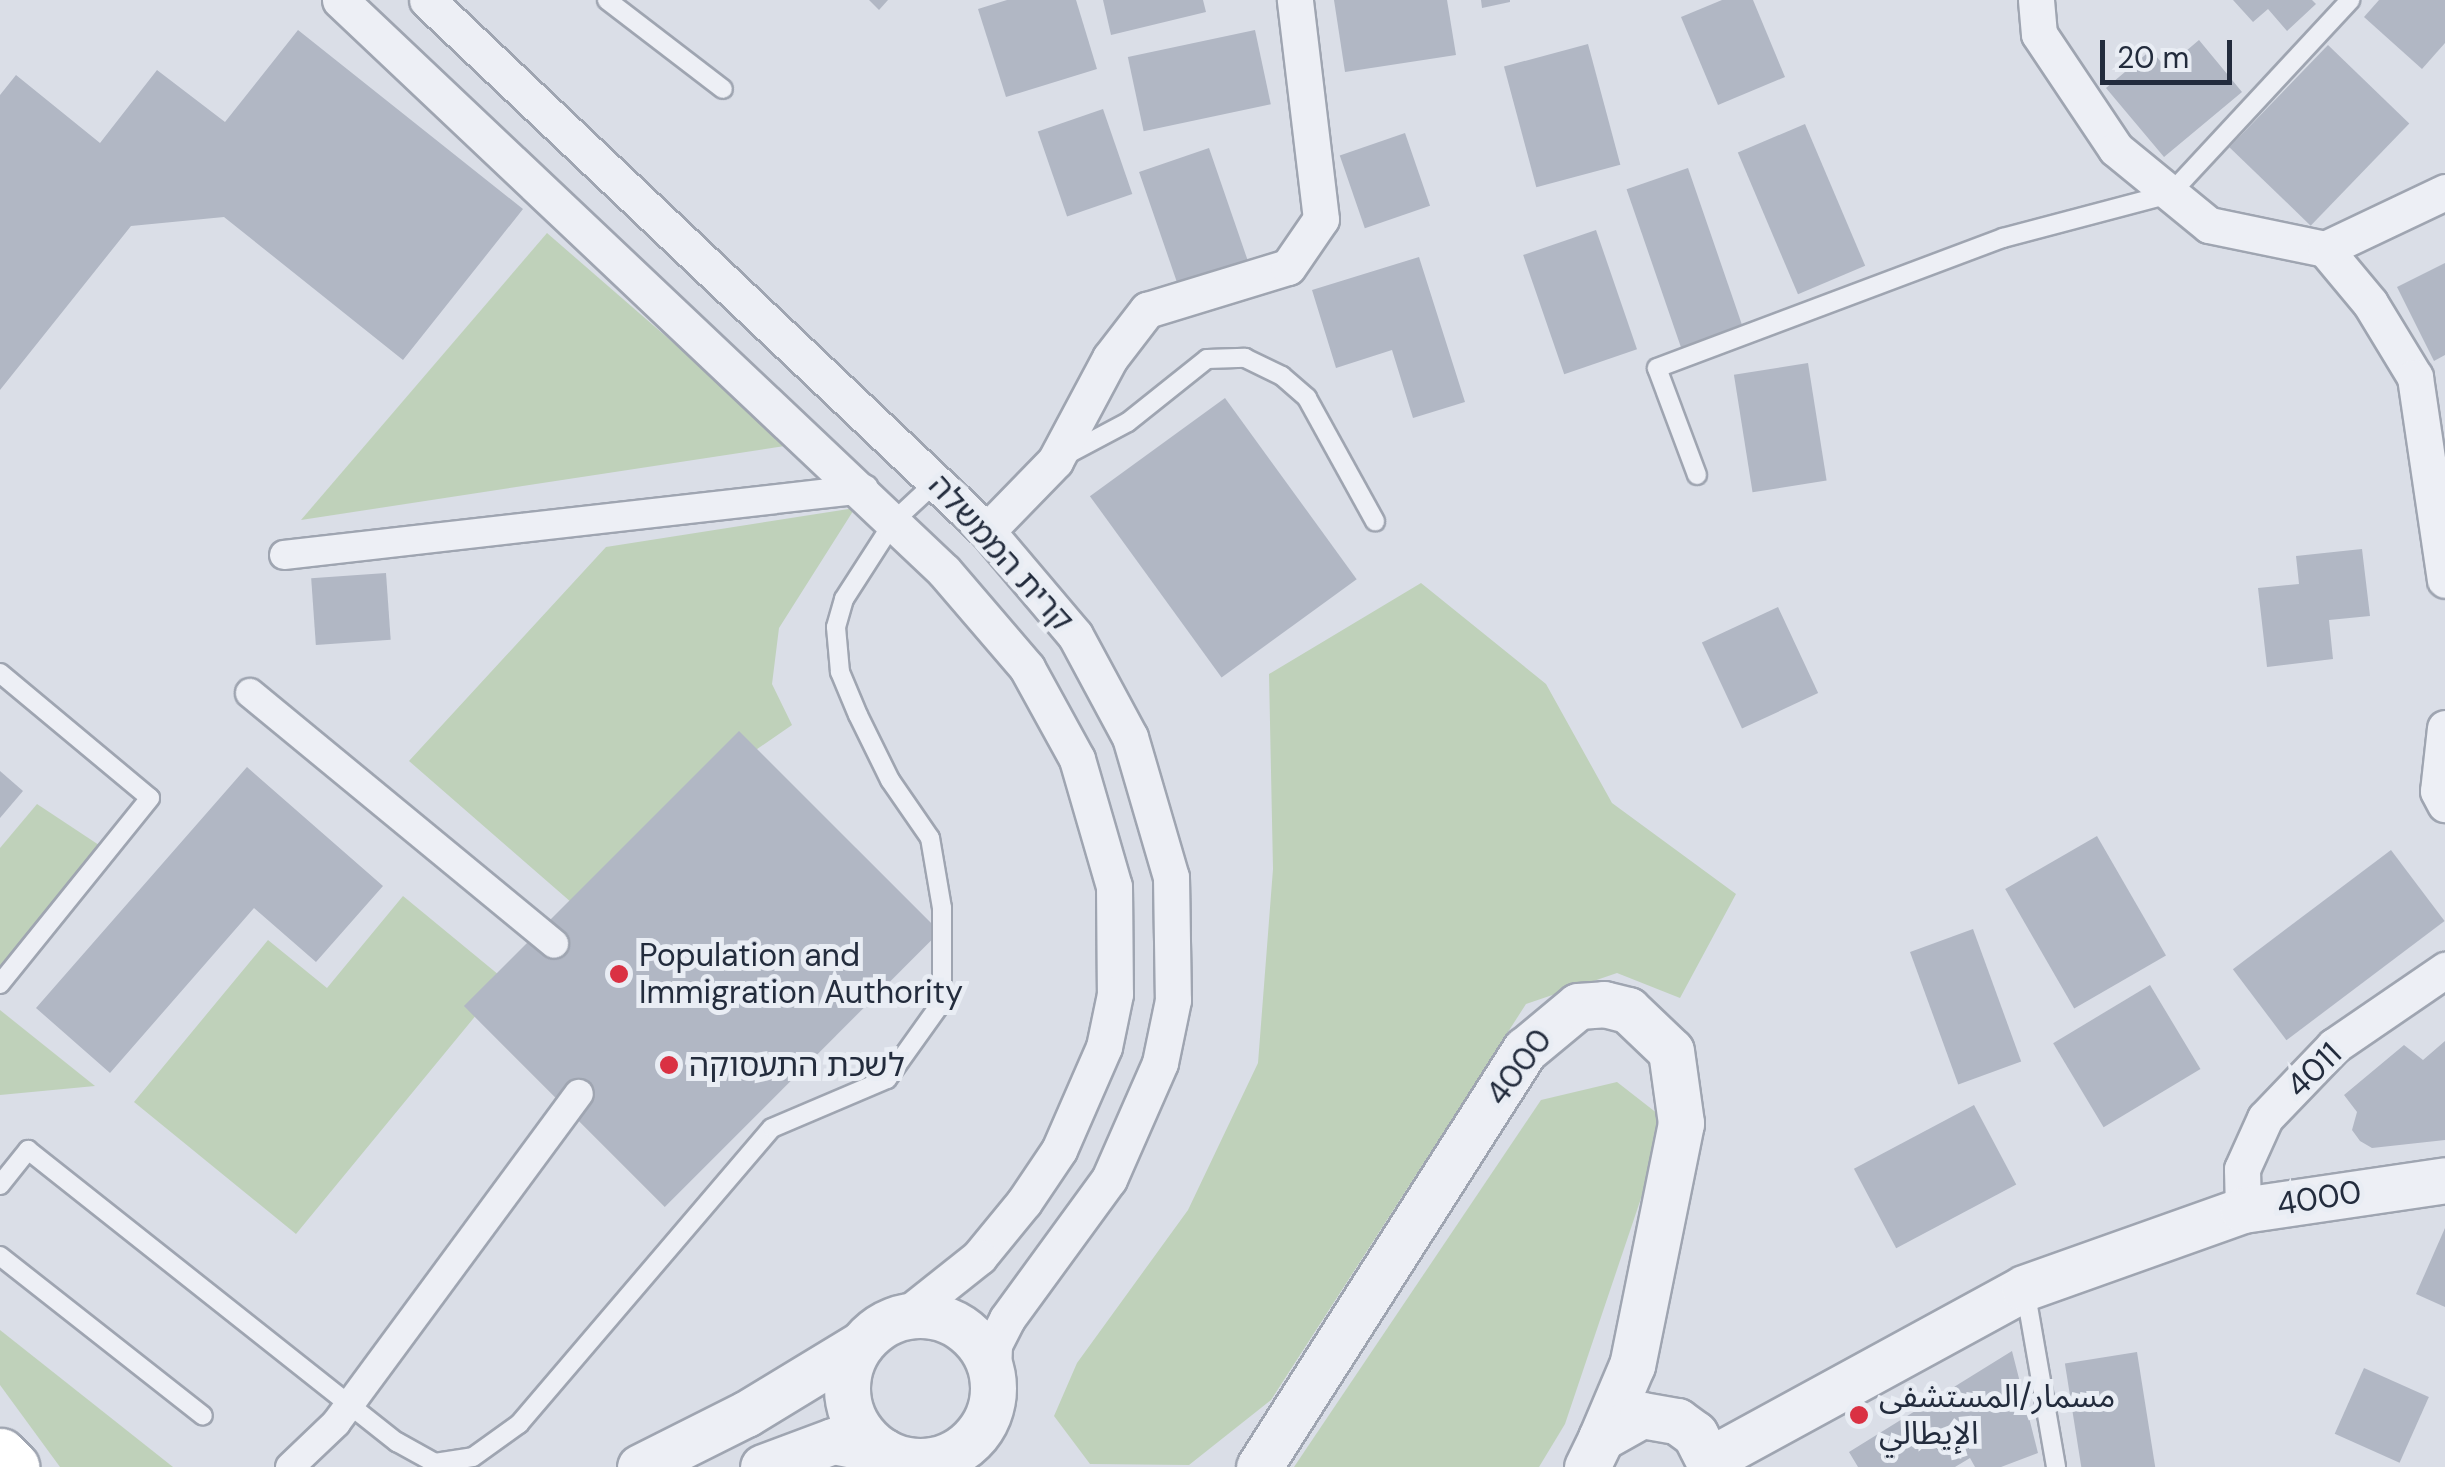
<!DOCTYPE html>
<html>
<head>
<meta charset="utf-8">
<style>
	body { margin:0 }
	#map { position:relative; width:2445px; height:1467px; overflow:hidden; background:#dadee7; font-family:"DM Sans","Noto Sans Arabic","Noto Sans Hebrew",sans-serif }
	div>[style] { position:absolute }
	.green>* { inset:0; background:#bfd1ba }
	.building>* { inset:0; background:#b1b7c4; transform-origin:0 0 }
	.roads { filter:drop-shadow(2px 0 #9fa5b1) drop-shadow(-2px 0 #9fa5b1) drop-shadow(0 2px #9fa5b1) drop-shadow(0 -2px #9fa5b1) }
	.service>* { height:18px; margin:-9px; padding:0 9px; transform-origin:9px; border-radius:9px; background:#edeff5 }
	.pedestrian>* { height:28px; margin:-14px; padding:0 14px; transform-origin:14px; border-radius:14px; background:#edeff5 }
	.minor>* { height:35px; margin:-17.5px; padding:0 17.5px; transform-origin:17.5px; border-radius:17.5px; background:#edeff5 }
	.tertiary>* { height:45px; margin:-22.5px; padding:0 22.5px; transform-origin:22.5px; border-radius:22.5px; background:#edeff5 }
	.tertiary>.ring { margin:-22.5px; padding:0; box-sizing:content-box; background:none; border:45px solid #edeff5; border-radius:50% }
	.trunk>* { height:55px; margin:-27.5px; padding:0 27.5px; transform-origin:27.5px; border-radius:27.5px; background:#fff }
	.dots>* { width:28px; height:28px; translate:-50% -50%; box-sizing:border-box; border:5px solid #e9edf4; border-radius:50% }
	span { translate:-50% -50%; white-space:nowrap; text-align:center; line-height:1.15; -webkit-text-stroke:10px #e9edf4; paint-order:stroke }
	.street-label { font-size:32px; color:#232c3d }
	.poi-label { font-size:32px; color:#232c3d }
	.left { translate:0 -50%; text-align:left }
	.scale { position:absolute; left:2100px; top:40px; width:132px; height:45px; box-sizing:border-box; border:5px solid #232c3d; border-top:0; padding-left:12px; font-size:30px; line-height:35px; white-space:nowrap; color:#232c3d; -webkit-text-stroke:8px #e9edf4; paint-order:stroke }
</style>
</head>
<body>
<div id="map">
	<div class="green">
		<i style="clip-path:polygon(547px 233px,791px 445px,301px 520px)"></i>
		<i style="clip-path:polygon(855px 508px,779px 628px,772px 684px,792px 725px,695px 792px,587px 916px,409px 761px,606px 547px)"></i>
		<i style="clip-path:polygon(1421px 583px,1546px 684px,1612px 803px,1736px 894px,1680px 998px,1617px 973px,1526px 1004px,1271px 1400px,1189px 1465px,1090px 1464px,1054px 1416px,1077px 1363px,1188px 1210px,1258px 1063px,1273px 869px,1269px 674px)"></i>
		<i style="clip-path:polygon(37px 804px,108px 851px,0 990px,0 848px)"></i>
		<i style="clip-path:polygon(403px 896px,505px 980px,296px 1234px,134px 1102px,268px 940px,327px 988px)"></i>
		<i style="clip-path:polygon(0 1010px,95px 1086px,0 1095px)"></i>
		<i style="clip-path:polygon(1617px 1082px,1667px 1121px,1565px 1424px,1539px 1467px,1294px 1467px,1541px 1100px)"></i>
		<i style="clip-path:polygon(0 1330px,173px 1467px,60px 1467px,0 1385px)"></i>
	</div>
	<div class="building">
		<i style="clip-path:polygon(869px 0,888px 0,879px 10px)"></i>
		<i style="clip-path:polygon(1007px 0,1076px 0,1097px 69px,1006px 97px,978px 9px)"></i>
		<i style="clip-path:polygon(1103px 0,1203px 0,1206px 12px,1111px 35px)"></i>
		<i style="clip-path:polygon(1334px 0,1447px 0,1456px 55px,1345px 72px)"></i>
		<i style="clip-path:polygon(1481px 0,1510px 0,1510px 2px,1482px 8px)"></i>
		<i style="clip-path:polygon(1722px 0,1753px 0,1785px 77px,1718px 105px,1681px 17px)"></i>
		<i style="clip-path:polygon(2233px 0,2312px 0,2316px 4px,2287px 31px,2268px 9px,2253px 22px)"></i>
		<i style="clip-path:polygon(2379px 0,2445px 0,2445px 43px,2422px 69px,2364px 17px)"></i>
		<i style="clip-path:polygon(298px 30px,523px 209px,403px 360px,224px 217px,131px 226px,0 390px,0 95px,16px 75px,100px 143px,157px 70px,225px 122px)"></i>
		<i style="left:1255px;top:30px;width:76px;height:130px;rotate:78deg"></i>
		<i style="clip-path:polygon(2199px 40px,2242px 92px,2164px 157px,2106px 88px,2151px 50px,2166px 68px)"></i>
		<i style="left:1588px;top:44px;width:125px;height:87px;rotate:75deg"></i>
		<i style="left:2328px;top:45px;width:113px;height:142px;rotate:44deg"></i>
		<i style="left:1103px;top:109px;width:90px;height:69px;rotate:71deg"></i>
		<i style="left:1805px;top:124px;width:154px;height:73px;rotate:67deg"></i>
		<i style="left:1405px;top:133px;width:77px;height:69px;rotate:71deg"></i>
		<i style="left:1209px;top:148px;width:127px;height:74px;rotate:71deg"></i>
		<i style="left:1688px;top:168px;width:170px;height:65px;rotate:71deg"></i>
		<i style="left:1596px;top:230px;width:126px;height:77px;rotate:71deg"></i>
		<i style="clip-path:polygon(1419px 257px,1465px 402px,1413px 418px,1392px 350px,1336px 368px,1312px 290px)"></i>
		<i style="clip-path:polygon(2445px 263px,2445px 355px,2434px 361px,2397px 287px)"></i>
		<i style="left:1808px;top:363px;width:119px;height:75px;rotate:81deg"></i>
		<i style="left:1225px;top:398px;width:224px;height:167px;rotate:54deg"></i>
		<i style="clip-path:polygon(2362px 549px,2370px 616px,2329px 620px,2333px 659px,2267px 667px,2258px 588px,2299px 584px,2296px 556px)"></i>
		<i style="left:386px;top:573px;width:67px;height:75px;rotate:86deg"></i>
		<i style="left:1778px;top:607px;width:95px;height:84px;rotate:65deg"></i>
		<i style="left:739px;top:731px;width:284px;height:389px;rotate:45deg"></i>
		<i style="clip-path:polygon(247px 767px,383px 886px,316px 962px,254px 908px,110px 1073px,36px 1008px)"></i>
		<i style="clip-path:polygon(0 771px,23px 791px,0 818px)"></i>
		<i style="left:2097px;top:836px;width:138px;height:106px;rotate:60deg"></i>
		<i style="left:2391px;top:850px;width:89px;height:198px;rotate:53deg"></i>
		<i style="left:1973px;top:929px;width:141px;height:67px;rotate:70deg"></i>
		<i style="left:2150px;top:985px;width:98px;height:113px;rotate:59deg"></i>
		<i style="clip-path:polygon(2445px 1041px,2445px 1140px,2372px 1148px,2360px 1141px,2352px 1130px,2357px 1112px,2344px 1095px,2404px 1045px,2423px 1060px)"></i>
		<i style="left:1974px;top:1105px;width:90px;height:136px;rotate:62deg"></i>
		<i style="clip-path:polygon(2445px 1228px,2445px 1307px,2416px 1294px)"></i>
		<i style="clip-path:polygon(2012px 1351px,2038px 1453px,2001px 1467px,1975px 1467px,1970px 1458px,1955px 1467px,1858px 1467px,1849px 1452px)"></i>
		<i style="left:2137px;top:1352px;width:117px;height:73px;rotate:81deg"></i>
		<i style="left:2364px;top:1368px;width:71px;height:72px;rotate:24deg"></i>
	</div>
	<div class="roads">
		<div class="service">
			<i style="left:607px;top:0;width:146px;rotate:37.5deg"></i>
			<i style="left:1064px;top:456px;width:72px;rotate:-28deg"></i>
			<i style="left:1128px;top:422px;width:101px;rotate:-38.6deg"></i>
			<i style="left:1207px;top:359px;width:38px;rotate:-2deg"></i>
			<i style="left:1245px;top:358px;width:41px;rotate:25.9deg"></i>
			<i style="left:1282px;top:376px;width:33px;rotate:41deg"></i>
			<i style="left:1307px;top:398px;width:141px;rotate:61.1deg"></i>
			<i style="left:1697px;top:475px;width:114px;rotate:-110.5deg"></i>
			<i style="left:1657px;top:368px;width:370px;rotate:-20.6deg"></i>
			<i style="left:2003px;top:238px;width:173px;rotate:-14.8deg"></i>
			<i style="left:2170px;top:194px;width:265px;rotate:-47.1deg"></i>
			<i style="left:0;top:673px;width:195px;rotate:39.8deg"></i>
			<i style="left:150px;top:798px;width:239px;rotate:128.9deg"></i>
			<i style="left:0;top:1185px;width:45px;rotate:-51.3deg"></i>
			<i style="left:28px;top:1150px;width:471px;rotate:38.4deg"></i>
			<i style="left:397px;top:1442px;width:43px;rotate:28.9deg"></i>
			<i style="left:435px;top:1463px;width:38px;rotate:-9deg"></i>
			<i style="left:473px;top:1457px;width:57px;rotate:-35.7deg"></i>
			<i style="left:519px;top:1424px;width:389px;rotate:-49.5deg"></i>
			<i style="left:772px;top:1128px;width:125px;rotate:-23.1deg"></i>
			<i style="left:887px;top:1079px;width:95px;rotate:-54.5deg"></i>
			<i style="left:942px;top:1002px;width:94px;rotate:-90deg"></i>
			<i style="left:942px;top:908px;width:71px;rotate:-99.7deg"></i>
			<i style="left:930px;top:838px;width:70px;rotate:-124.6deg"></i>
			<i style="left:890px;top:780px;width:72px;rotate:-116.2deg"></i>
			<i style="left:858px;top:715px;width:47px;rotate:-112.7deg"></i>
			<i style="left:840px;top:672px;width:45px;rotate:-95.1deg"></i>
			<i style="left:836px;top:627px;width:29px;rotate:-74deg"></i>
			<i style="left:844px;top:599px;width:94px;rotate:-57.2deg"></i>
			<i style="left:895px;top:520px;width:57px;rotate:-42.9deg"></i>
			<i style="left:0;top:1256px;width:258px;rotate:38.2deg"></i>
			<i style="left:2025px;top:1289px;width:181px;rotate:80.1deg"></i>
		</div>
		<div class="pedestrian">
			<i style="left:284px;top:555px;width:584px;rotate:-6.49deg"></i>
			<i style="left:250px;top:693px;width:394px;rotate:39.5deg"></i>
			<i style="left:290px;top:1467px;width:64px;rotate:-43.7deg"></i>
			<i style="left:336px;top:1423px;width:409px;rotate:-53.6deg"></i>
		</div>
		<div class="minor">
			<i style="left:340px;top:0;width:831px;rotate:43.39deg"></i>
			<i style="left:944px;top:571px;width:128px;rotate:49.4deg"></i>
			<i style="left:1027px;top:668px;width:104px;rotate:61.2deg"></i>
			<i style="left:1077px;top:759px;width:132px;rotate:73.8deg"></i>
			<i style="left:1114px;top:886px;width:108px;rotate:89.5deg"></i>
			<i style="left:1115px;top:994px;width:54px;rotate:101.7deg"></i>
			<i style="left:1104px;top:1047px;width:112px;rotate:113.6deg"></i>
			<i style="left:1059px;top:1150px;width:63px;rotate:123.9deg"></i>
			<i style="left:1024px;top:1202px;width:71px;rotate:129.3deg"></i>
			<i style="left:979px;top:1257px;width:100px;rotate:141.5deg"></i>
			<i style="left:427px;top:0;width:772px;rotate:43.48deg"></i>
			<i style="left:987px;top:531px;width:136px;rotate:49.8deg"></i>
			<i style="left:1075px;top:635px;width:116px;rotate:61.7deg"></i>
			<i style="left:1130px;top:737px;width:146px;rotate:73.7deg"></i>
			<i style="left:1171px;top:877px;width:123px;rotate:89.1deg"></i>
			<i style="left:1173px;top:1000px;width:64px;rotate:101.7deg"></i>
			<i style="left:1160px;top:1063px;width:127px;rotate:113.7deg"></i>
			<i style="left:1109px;top:1179px;width:173px;rotate:126.1deg"></i>
			<i style="left:1007px;top:1319px;width:29px;rotate:117deg"></i>
			<i style="left:994px;top:1345px;width:28px;rotate:92deg"></i>
			<i style="left:2036px;top:0;width:34px;rotate:85deg"></i>
			<i style="left:2039px;top:34px;width:138px;rotate:56.2deg"></i>
			<i style="left:2116px;top:149px;width:120px;rotate:39.3deg"></i>
			<i style="left:2209px;top:225px;width:118px;rotate:11.7deg"></i>
			<i style="left:2325px;top:249px;width:70px;rotate:50.2deg"></i>
			<i style="left:2370px;top:303px;width:87px;rotate:58.7deg"></i>
			<i style="left:2415px;top:377px;width:205px;rotate:81.6deg"></i>
			<i style="left:2325px;top:249px;width:133px;rotate:-25.4deg"></i>
			<i style="left:987px;top:531px;width:98px;rotate:-45.8deg"></i>
			<i style="left:1055px;top:461px;width:117px;rotate:-61.9deg"></i>
			<i style="left:1110px;top:358px;width:61px;rotate:-52.4deg"></i>
			<i style="left:1147px;top:310px;width:147px;rotate:-17deg"></i>
			<i style="left:1288px;top:267px;width:58px;rotate:-55.5deg"></i>
			<i style="left:1321px;top:219px;width:221px;rotate:-96.8deg"></i>
			<i style="left:2445px;top:728px;width:63px;rotate:96.3deg"></i>
			<i style="left:2438px;top:791px;width:15px;rotate:62deg"></i>
			<i style="left:2243px;top:1210px;width:41px;rotate:-91.4deg"></i>
			<i style="left:2242px;top:1169px;width:56px;rotate:-65.7deg"></i>
			<i style="left:2265px;top:1118px;width:100px;rotate:-46.2deg"></i>
			<i style="left:2334px;top:1046px;width:135px;rotate:-34.4deg"></i>
		</div>
		<div class="tertiary">
			<i class="ring" style="left:847px;top:1315px;width:101px;height:101px"></i>
			<i style="left:1711px;top:1459px;width:357px;rotate:-28.6deg"></i>
			<i style="left:2024px;top:1288px;width:232px;rotate:-19.6deg"></i>
			<i style="left:2243px;top:1210px;width:204px;rotate:-8.4deg"></i>
			<i style="left:640px;top:1467px;width:119px;rotate:-26.6deg"></i>
			<i style="left:746px;top:1414px;width:135px;rotate:-31.3deg"></i>
			<i style="left:763px;top:1467px;width:75px;rotate:-20.4deg"></i>
			<i style="left:833px;top:1441px;width:51px;rotate:11.3deg"></i>
			<i style="left:1259px;top:1467px;width:495px;rotate:-57.5deg"></i>
			<i style="left:1525px;top:1050px;width:69px;rotate:-39.7deg"></i>
			<i style="left:1578px;top:1006px;width:26px;rotate:-4deg"></i>
			<i style="left:1604px;top:1004px;width:25px;rotate:14deg"></i>
			<i style="left:1628px;top:1010px;width:59px;rotate:43.6deg"></i>
			<i style="left:1671px;top:1051px;width:73px;rotate:82.1deg"></i>
			<i style="left:1681px;top:1123px;width:247px;rotate:101.4deg"></i>
			<i style="left:1632px;top:1365px;width:79px;rotate:113deg"></i>
			<i style="left:1587px;top:1467px;width:32px;rotate:-64deg"></i>
			<i style="left:1601px;top:1438px;width:47px;rotate:-29.3deg"></i>
			<i style="left:1642px;top:1415px;width:36px;rotate:10deg"></i>
			<i style="left:1677px;top:1421px;width:22px;rotate:36deg"></i>
			<i style="left:1695px;top:1434px;width:37px;rotate:63deg"></i>
		</div>
		<div class="trunk">
			<i style="left:0;top:1456px;width:16px;rotate:45deg"></i>
		</div>
	</div>
	<div class="dots">
		<i style="left:619px;top:974px;background:#da3143"></i>
		<i style="left:669px;top:1065px;background:#da3143"></i>
		<i style="left:1859px;top:1415px;background:#da3143"></i>
	</div>
	<div class="street-label">
		<span style="left:1001px;top:553px;rotate:48deg">קרית הממשלה</span>
		<span style="left:1519px;top:1067px;rotate:-53deg">4000</span>
		<span style="left:2314px;top:1070px;rotate:-44deg">4011</span>
		<span style="left:2319px;top:1198px;rotate:-9deg">4000</span>
	</div>
	<div class="poi-label">
		<span class="left" style="left:639px;top:974px">Population and<br>Immigration Authority</span>
		<span class="left" style="left:689px;top:1065px">לשכת התעסוקה</span>
		<span class="left" style="left:1879px;top:1415px">مسمار/المستشفى<br>الإيطالي</span>
	</div>
	<div class="scale">20 m</div>
</div>
</body>
</html>
